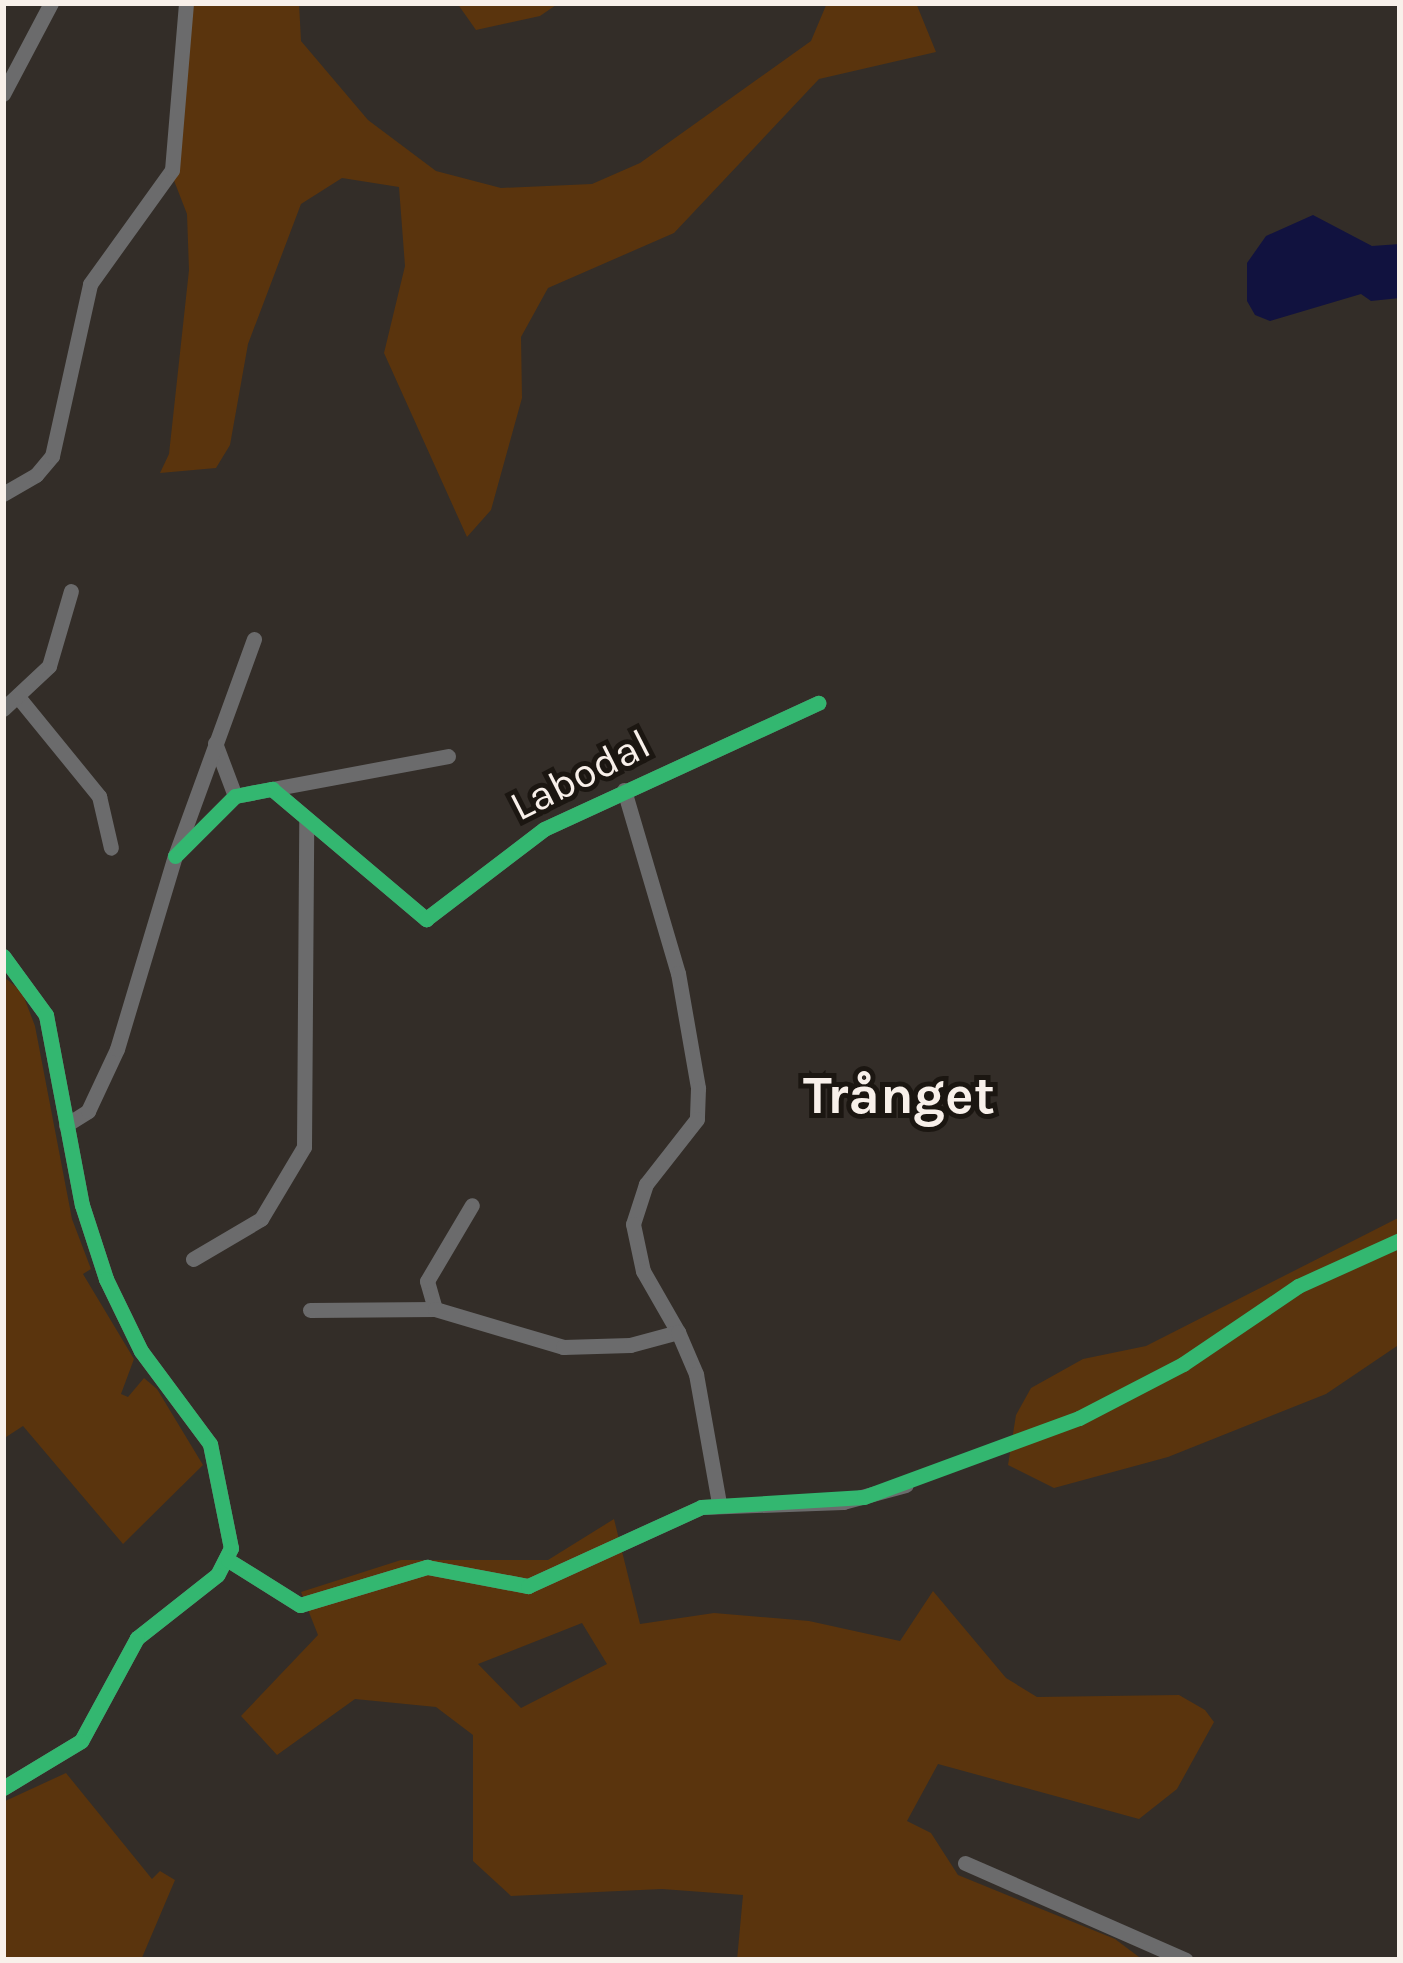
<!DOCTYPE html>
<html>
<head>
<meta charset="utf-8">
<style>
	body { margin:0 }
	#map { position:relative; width:1403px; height:1963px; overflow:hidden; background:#332d28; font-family:Karla,sans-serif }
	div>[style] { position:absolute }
	.green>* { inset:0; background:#5a340d }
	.water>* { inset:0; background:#11123f }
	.street>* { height:15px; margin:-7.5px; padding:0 7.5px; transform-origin:7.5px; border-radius:7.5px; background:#6b6b6c }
	.cycleway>* { height:15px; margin:-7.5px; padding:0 7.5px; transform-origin:7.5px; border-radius:7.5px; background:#33b770 }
	span { translate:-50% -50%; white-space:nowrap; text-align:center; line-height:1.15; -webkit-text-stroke:10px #1b1611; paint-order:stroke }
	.street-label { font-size:42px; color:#f8f0ea }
	.district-label { font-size:54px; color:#f8f0ea; font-weight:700 }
	.frame { position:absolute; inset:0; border:6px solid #f8f0ea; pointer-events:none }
</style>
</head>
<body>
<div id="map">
	<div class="green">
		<i style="clip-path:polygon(189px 3px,299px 3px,301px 41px,368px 120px,436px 171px,501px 188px,592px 184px,640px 163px,811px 41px,827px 3px,916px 3px,936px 52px,819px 79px,674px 233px,548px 288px,521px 337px,522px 398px,491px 510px,467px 537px,384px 353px,405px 266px,399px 187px,342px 178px,301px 204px,248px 344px,230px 445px,216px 468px,160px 473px,169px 454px,189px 270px,187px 214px,173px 178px)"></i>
		<i style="clip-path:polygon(457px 3px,559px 3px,540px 16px,476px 30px)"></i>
		<i style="clip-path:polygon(3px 976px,22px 992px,35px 1026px,72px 1219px,91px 1269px,83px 1274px,134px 1359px,121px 1394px,128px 1397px,144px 1378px,157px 1389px,203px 1465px,123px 1544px,23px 1426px,3px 1439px)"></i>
		<i style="clip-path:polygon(1400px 1217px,1400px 1344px,1326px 1394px,1168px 1457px,1054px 1488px,1008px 1465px,1016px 1415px,1031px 1388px,1083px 1359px,1146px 1346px)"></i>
		<i style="clip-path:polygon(evenodd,614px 1519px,640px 1624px,714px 1613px,809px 1621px,900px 1641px,933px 1591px,1006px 1678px,1037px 1697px,1179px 1695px,1205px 1710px,1214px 1722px,1177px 1789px,1139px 1819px,938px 1764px,907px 1821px,931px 1833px,958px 1875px,1115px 1939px,1143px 1960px,737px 1960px,743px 1895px,662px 1889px,511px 1896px,473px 1861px,473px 1735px,436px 1707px,355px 1699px,277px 1755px,241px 1716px,318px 1635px,301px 1592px,401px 1560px,548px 1560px,614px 1519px,582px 1623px,607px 1664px,521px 1708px,478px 1664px,582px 1623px)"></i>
		<i style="clip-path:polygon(66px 1773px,152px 1879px,160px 1871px,175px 1880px,141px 1960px,3px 1960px,3px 1802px)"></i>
	</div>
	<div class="water">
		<i style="clip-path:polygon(1313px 215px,1372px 246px,1400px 244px,1400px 298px,1371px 301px,1361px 294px,1270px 321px,1255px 315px,1247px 301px,1247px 263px,1266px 236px)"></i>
	</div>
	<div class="street">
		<i style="left:3px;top:94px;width:103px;rotate:-62.2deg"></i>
		<i style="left:3px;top:494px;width:38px;rotate:-30deg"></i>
		<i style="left:36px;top:475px;width:25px;rotate:-50deg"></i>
		<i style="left:52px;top:456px;width:176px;rotate:-77.5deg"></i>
		<i style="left:90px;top:284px;width:140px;rotate:-54.3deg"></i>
		<i style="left:172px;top:170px;width:168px;rotate:-85.2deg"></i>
		<i style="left:19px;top:698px;width:127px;rotate:50.8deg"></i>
		<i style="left:99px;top:796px;width:53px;rotate:77deg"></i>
		<i style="left:3px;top:709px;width:63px;rotate:-43.1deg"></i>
		<i style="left:49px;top:666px;width:78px;rotate:-73.7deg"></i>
		<i style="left:215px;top:743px;width:57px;rotate:69.3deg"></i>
		<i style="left:272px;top:789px;width:179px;rotate:-10.6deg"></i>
		<i style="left:624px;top:790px;width:191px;rotate:73.6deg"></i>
		<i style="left:678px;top:973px;width:117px;rotate:80.1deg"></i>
		<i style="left:698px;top:1088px;width:31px;rotate:92deg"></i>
		<i style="left:697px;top:1119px;width:83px;rotate:128.1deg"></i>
		<i style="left:646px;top:1184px;width:42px;rotate:108deg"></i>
		<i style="left:633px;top:1224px;width:48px;rotate:78deg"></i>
		<i style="left:643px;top:1271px;width:70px;rotate:60.2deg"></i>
		<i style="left:175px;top:856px;width:85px;rotate:-45deg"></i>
		<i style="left:235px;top:796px;width:38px;rotate:-11deg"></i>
		<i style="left:272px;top:789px;width:202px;rotate:40.2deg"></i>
		<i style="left:426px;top:919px;width:148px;rotate:-37.3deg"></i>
		<i style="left:544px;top:829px;width:302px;rotate:-24.7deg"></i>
		<i style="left:3px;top:956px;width:73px;rotate:53.9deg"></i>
		<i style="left:46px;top:1015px;width:193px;rotate:79.3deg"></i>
		<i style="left:82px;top:1205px;width:78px;rotate:72deg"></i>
		<i style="left:106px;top:1279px;width:80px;rotate:64.1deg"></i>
		<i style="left:141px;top:1351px;width:116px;rotate:53.4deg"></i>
		<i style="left:210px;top:1444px;width:106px;rotate:78.6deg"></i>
		<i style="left:231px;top:1548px;width:30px;rotate:117deg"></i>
		<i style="left:217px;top:1575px;width:102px;rotate:141.8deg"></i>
		<i style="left:137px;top:1638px;width:117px;rotate:118.5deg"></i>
		<i style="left:81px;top:1741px;width:91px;rotate:148.9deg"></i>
		<i style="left:66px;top:1125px;width:26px;rotate:-32deg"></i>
		<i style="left:88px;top:1111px;width:68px;rotate:-64.9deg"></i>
		<i style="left:117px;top:1049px;width:202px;rotate:-73.3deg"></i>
		<i style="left:175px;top:856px;width:231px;rotate:-70deg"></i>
		<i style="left:193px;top:1259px;width:79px;rotate:-30.5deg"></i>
		<i style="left:261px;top:1219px;width:84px;rotate:-59.2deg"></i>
		<i style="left:304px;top:1147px;width:327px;rotate:-89.6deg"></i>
		<i style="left:435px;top:1309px;width:29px;rotate:-106deg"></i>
		<i style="left:427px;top:1281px;width:88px;rotate:-59.4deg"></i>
		<i style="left:310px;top:1310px;width:125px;rotate:-0.5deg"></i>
		<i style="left:435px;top:1309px;width:134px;rotate:16.5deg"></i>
		<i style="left:563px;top:1347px;width:67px;rotate:-1.7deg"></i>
		<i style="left:630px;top:1345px;width:50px;rotate:-15.2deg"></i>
		<i style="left:678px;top:1332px;width:46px;rotate:66.8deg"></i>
		<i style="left:696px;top:1374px;width:131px;rotate:79.9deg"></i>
		<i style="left:228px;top:1560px;width:85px;rotate:32deg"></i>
		<i style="left:300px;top:1605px;width:133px;rotate:-16.7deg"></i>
		<i style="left:427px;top:1567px;width:103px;rotate:10.7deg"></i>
		<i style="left:528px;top:1586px;width:190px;rotate:-24.5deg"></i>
		<i style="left:701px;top:1507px;width:142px;rotate:-2deg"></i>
		<i style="left:843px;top:1502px;width:65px;rotate:-15.1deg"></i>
		<i style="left:965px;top:1863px;width:241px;rotate:23.7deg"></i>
	</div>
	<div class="cycleway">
		<i style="left:175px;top:856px;width:85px;rotate:-45deg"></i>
		<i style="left:235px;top:796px;width:38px;rotate:-11deg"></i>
		<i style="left:272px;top:789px;width:202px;rotate:40.2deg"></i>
		<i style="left:426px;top:919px;width:148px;rotate:-37.3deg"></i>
		<i style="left:544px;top:829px;width:302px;rotate:-24.7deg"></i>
		<i style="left:3px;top:956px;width:73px;rotate:53.9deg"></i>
		<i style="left:46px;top:1015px;width:193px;rotate:79.3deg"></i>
		<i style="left:82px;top:1205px;width:78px;rotate:72deg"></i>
		<i style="left:106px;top:1279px;width:80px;rotate:64.1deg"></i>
		<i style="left:141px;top:1351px;width:116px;rotate:53.4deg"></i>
		<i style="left:210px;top:1444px;width:106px;rotate:78.6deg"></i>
		<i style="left:231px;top:1548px;width:30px;rotate:117deg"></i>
		<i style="left:217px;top:1575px;width:102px;rotate:141.8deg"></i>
		<i style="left:137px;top:1638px;width:117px;rotate:118.5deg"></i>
		<i style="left:81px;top:1741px;width:91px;rotate:148.9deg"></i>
		<i style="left:228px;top:1560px;width:85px;rotate:32deg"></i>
		<i style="left:300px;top:1605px;width:133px;rotate:-16.7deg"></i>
		<i style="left:427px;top:1567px;width:103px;rotate:10.7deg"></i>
		<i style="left:528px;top:1586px;width:190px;rotate:-24.5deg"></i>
		<i style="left:701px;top:1507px;width:163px;rotate:-3.5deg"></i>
		<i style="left:864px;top:1497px;width:229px;rotate:-20.2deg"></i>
		<i style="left:1079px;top:1418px;width:117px;rotate:-27.4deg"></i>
		<i style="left:1183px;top:1364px;width:139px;rotate:-34.1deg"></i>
		<i style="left:1298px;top:1286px;width:112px;rotate:-24.3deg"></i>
	</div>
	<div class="street-label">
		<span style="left:580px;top:775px;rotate:-27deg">Labodal</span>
	</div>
	<div class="district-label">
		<span style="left:899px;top:1095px">Trånget</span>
	</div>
	<div class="frame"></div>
</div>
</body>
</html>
